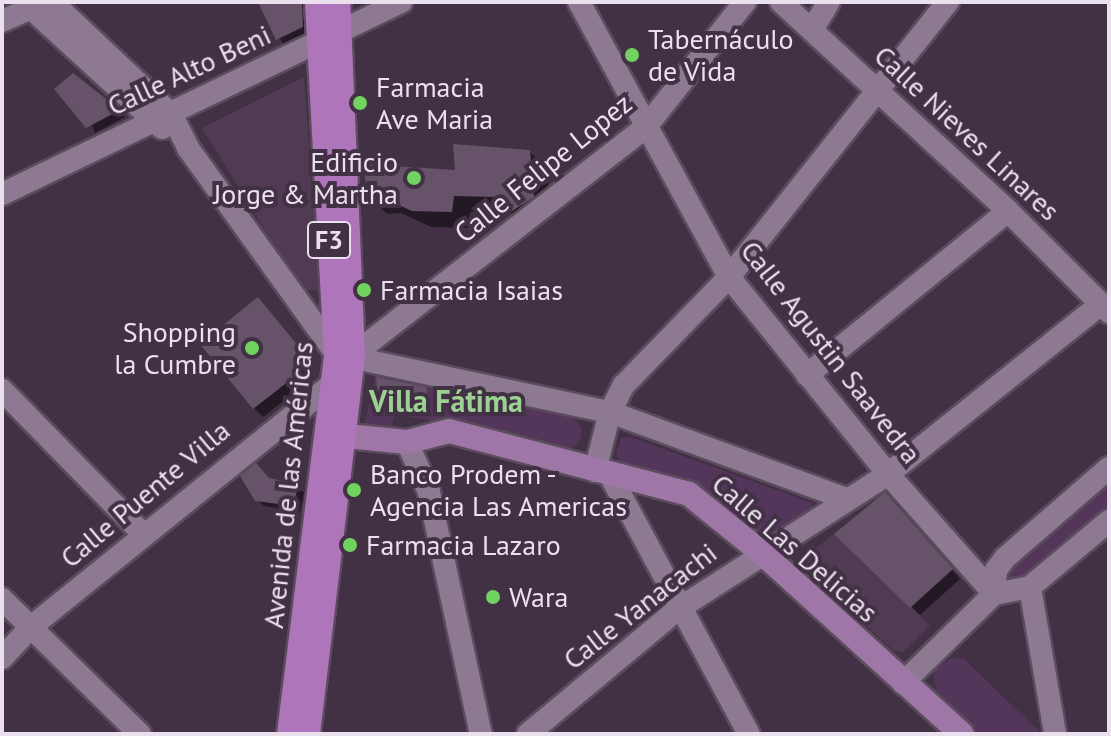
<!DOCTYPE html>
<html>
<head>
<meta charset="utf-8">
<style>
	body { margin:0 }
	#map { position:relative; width:1111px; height:736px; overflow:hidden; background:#423045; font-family:"PT Sans",sans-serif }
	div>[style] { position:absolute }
	.built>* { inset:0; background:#503a54 }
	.green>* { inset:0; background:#54365a }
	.shadow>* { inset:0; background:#0007 }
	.building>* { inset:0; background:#66536a }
	.roads { filter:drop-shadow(2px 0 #5b4c5d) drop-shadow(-2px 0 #5b4c5d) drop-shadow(0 2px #5b4c5d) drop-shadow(0 -2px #5b4c5d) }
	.street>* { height:22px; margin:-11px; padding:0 11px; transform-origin:11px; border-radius:11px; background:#8d7991 }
	.secondary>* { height:24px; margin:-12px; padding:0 12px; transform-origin:12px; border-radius:12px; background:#9e77a6 }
	.primary>* { height:24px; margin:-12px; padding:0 12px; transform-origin:12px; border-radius:12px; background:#af75bb }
	.dots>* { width:22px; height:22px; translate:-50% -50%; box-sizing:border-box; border:4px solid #423045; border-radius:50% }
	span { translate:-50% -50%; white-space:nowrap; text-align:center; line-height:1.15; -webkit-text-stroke:8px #423045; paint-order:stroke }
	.shield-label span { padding:2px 6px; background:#423045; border:2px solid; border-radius:6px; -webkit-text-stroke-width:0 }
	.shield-label { font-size:26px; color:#ebe0ed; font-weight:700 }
	.poi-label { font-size:28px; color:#ebe0ed }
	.left { translate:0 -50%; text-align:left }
	.right { translate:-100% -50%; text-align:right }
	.street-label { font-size:28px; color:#ebe0ed }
	.neighbourhood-label { font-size:30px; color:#9dd193; font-weight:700 }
	.frame { position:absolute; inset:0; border:4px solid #ebe0ed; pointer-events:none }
</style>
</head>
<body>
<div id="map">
	<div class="built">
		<i style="clip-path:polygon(304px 77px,320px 291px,301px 289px,202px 128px)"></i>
		<i style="clip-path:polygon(834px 534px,930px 625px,903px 652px,894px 651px,798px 562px)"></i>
	</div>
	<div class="green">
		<i style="clip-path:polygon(377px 366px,571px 415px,581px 427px,581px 439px,568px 452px,395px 413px,390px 432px,364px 428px)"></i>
		<i style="clip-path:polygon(630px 437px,812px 503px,812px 513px,769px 540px,759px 538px,697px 485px,622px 464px,616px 454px,621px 438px)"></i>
		<i style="clip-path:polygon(1109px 482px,1109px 513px,1016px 587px,1007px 585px,1003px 573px)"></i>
		<i style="clip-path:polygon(951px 658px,964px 659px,1042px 734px,980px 734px,937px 696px,933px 672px)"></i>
	</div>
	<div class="shadow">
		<i style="clip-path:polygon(260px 2px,309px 2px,309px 33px,284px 46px)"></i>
		<i style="clip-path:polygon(73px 76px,119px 112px,125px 117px,95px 133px)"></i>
		<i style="clip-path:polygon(529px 151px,546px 168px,551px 208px,528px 228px,513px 213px,470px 212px,468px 228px,431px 227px,401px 213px,387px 214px,370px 197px)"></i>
		<i style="clip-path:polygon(267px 309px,312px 364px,311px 379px,263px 417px,254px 408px)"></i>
		<i style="clip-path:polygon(425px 389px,429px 411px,406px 414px,404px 407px,381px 408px)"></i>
		<i style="clip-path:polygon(269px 480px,304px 492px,300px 512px,264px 506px,257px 499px)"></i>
		<i style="clip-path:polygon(894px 504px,960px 579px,920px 615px,837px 534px)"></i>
	</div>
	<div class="building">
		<i style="clip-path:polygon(258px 2px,302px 2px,303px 27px,276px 40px)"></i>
		<i style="clip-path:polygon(73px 73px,120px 110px,86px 128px,54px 89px)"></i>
		<i style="clip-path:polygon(453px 144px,530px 150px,534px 197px,509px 213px,496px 197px,454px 196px,452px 212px,412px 211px,383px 198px,368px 198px,363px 164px,455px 170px)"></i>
		<i style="clip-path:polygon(258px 297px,304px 353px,303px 370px,253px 409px,200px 344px)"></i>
		<i style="clip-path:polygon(376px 377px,426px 387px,429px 410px,379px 409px)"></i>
		<i style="clip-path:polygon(256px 463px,269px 478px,298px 484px,294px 506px,255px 501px,240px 476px)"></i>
		<i style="clip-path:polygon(885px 492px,953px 569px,910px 608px,834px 534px)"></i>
	</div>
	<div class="roads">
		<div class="street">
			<i style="left:24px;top:2px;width:187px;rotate:42.4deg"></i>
			<i style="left:52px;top:2px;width:163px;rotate:43.3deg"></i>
			<i style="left:171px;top:114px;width:38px;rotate:63deg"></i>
			<i style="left:188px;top:148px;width:254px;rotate:54.3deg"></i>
			<i style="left:336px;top:354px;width:280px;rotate:12deg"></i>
			<i style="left:610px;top:412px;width:252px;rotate:20.2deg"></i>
			<i style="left:579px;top:2px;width:313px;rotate:61.4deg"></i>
			<i style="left:729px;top:277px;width:253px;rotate:51.1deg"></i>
			<i style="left:888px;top:474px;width:160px;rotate:48.5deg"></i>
			<i style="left:781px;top:2px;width:309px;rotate:42.6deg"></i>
			<i style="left:1008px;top:211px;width:143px;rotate:45deg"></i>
			<i style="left:2px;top:21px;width:43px;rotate:-23.6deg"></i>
			<i style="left:812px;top:30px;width:33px;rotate:-59deg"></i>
			<i style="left:2px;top:194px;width:443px;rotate:-25.7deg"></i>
			<i style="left:353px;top:355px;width:370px;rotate:-37.9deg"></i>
			<i style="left:645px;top:128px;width:161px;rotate:-51.6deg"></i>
			<i style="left:807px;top:375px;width:259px;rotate:-39.2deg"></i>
			<i style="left:2px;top:390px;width:202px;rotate:45.6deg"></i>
			<i style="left:407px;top:442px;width:55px;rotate:66.3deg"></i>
			<i style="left:429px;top:492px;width:248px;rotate:77.9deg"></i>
			<i style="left:595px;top:471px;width:61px;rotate:-75.7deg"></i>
			<i style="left:610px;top:412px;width:30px;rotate:-63deg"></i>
			<i style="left:624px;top:385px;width:151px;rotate:-45.8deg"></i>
			<i style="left:729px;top:277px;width:352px;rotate:-51.5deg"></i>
			<i style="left:610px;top:475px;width:294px;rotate:61.8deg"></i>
			<i style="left:1030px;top:587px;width:149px;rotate:80.3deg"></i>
			<i style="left:994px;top:594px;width:24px;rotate:-85deg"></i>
			<i style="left:996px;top:570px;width:15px;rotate:-53deg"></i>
			<i style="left:1005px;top:558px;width:138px;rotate:-40.9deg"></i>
			<i style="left:2px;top:599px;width:193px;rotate:44.4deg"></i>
			<i style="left:2px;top:658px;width:42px;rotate:-46.9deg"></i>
			<i style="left:31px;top:627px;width:388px;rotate:-38.9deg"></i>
			<i style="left:903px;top:683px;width:127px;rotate:-44.4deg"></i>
			<i style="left:994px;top:594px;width:37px;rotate:-11deg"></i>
			<i style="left:1030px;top:587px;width:103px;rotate:-39.9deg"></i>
			<i style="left:528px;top:734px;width:195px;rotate:-39.8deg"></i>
			<i style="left:678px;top:609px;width:250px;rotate:-32.7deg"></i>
			<i style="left:888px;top:474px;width:273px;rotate:-38.6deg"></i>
		</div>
		<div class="secondary">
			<i style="left:327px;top:434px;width:80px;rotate:5.7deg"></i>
			<i style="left:407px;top:442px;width:43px;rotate:-14.7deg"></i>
			<i style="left:449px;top:431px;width:248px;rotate:14.7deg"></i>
			<i style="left:689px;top:494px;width:92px;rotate:38.9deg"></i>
			<i style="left:761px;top:552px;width:271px;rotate:42.2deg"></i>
		</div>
		<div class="primary">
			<i style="left:289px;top:734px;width:383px;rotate:-82.9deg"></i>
			<i style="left:336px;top:354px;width:353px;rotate:-93.1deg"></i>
			<i style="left:308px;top:734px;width:382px;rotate:-83.2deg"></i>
			<i style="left:353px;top:355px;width:353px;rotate:-92.4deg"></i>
		</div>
	</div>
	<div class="dots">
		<i style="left:632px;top:55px;background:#70d35f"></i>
		<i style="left:360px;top:103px;background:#70d35f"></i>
		<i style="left:414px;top:178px;background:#70d35f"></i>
		<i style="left:364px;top:290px;background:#70d35f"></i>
		<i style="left:252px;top:348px;background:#70d35f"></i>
		<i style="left:354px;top:490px;background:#70d35f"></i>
		<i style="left:350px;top:545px;background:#70d35f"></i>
		<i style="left:493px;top:597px;background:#70d35f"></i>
	</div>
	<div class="shield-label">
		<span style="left:329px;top:240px">F3</span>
	</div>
	<div class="poi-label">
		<span class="left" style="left:648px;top:55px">Tabernáculo<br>de Vida</span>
		<span class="left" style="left:376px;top:103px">Farmacia<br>Ave Maria</span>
		<span class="right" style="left:398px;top:178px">Edificio<br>Jorge &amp; Martha</span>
		<span class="left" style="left:380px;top:290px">Farmacia Isaias</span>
		<span class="right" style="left:236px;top:348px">Shopping<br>la Cumbre</span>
		<span class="left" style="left:370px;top:490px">Banco Prodem -<br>Agencia Las Americas</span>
		<span class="left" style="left:366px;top:545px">Farmacia Lazaro</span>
		<span class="left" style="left:509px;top:597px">Wara</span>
	</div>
	<div class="street-label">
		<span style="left:189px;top:70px;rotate:-25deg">Calle Alto Beni</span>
		<span style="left:967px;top:133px;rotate:43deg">Calle Nieves Linares</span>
		<span style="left:543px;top:168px;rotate:-39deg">Calle Felipe Lopez</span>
		<span style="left:831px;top:352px;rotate:52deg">Calle Agustin Saavedra</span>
		<span style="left:288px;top:485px;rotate:-84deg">Avenida de las Américas</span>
		<span style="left:145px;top:494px;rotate:-40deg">Calle Puente Villa</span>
		<span style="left:795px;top:548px;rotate:41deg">Calle Las Delicias</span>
		<span style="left:640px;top:606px;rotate:-38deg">Calle Yanacachi</span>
	</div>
	<div class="neighbourhood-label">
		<span style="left:446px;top:401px">Villa Fátima</span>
	</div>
	<div class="frame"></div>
</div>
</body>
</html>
